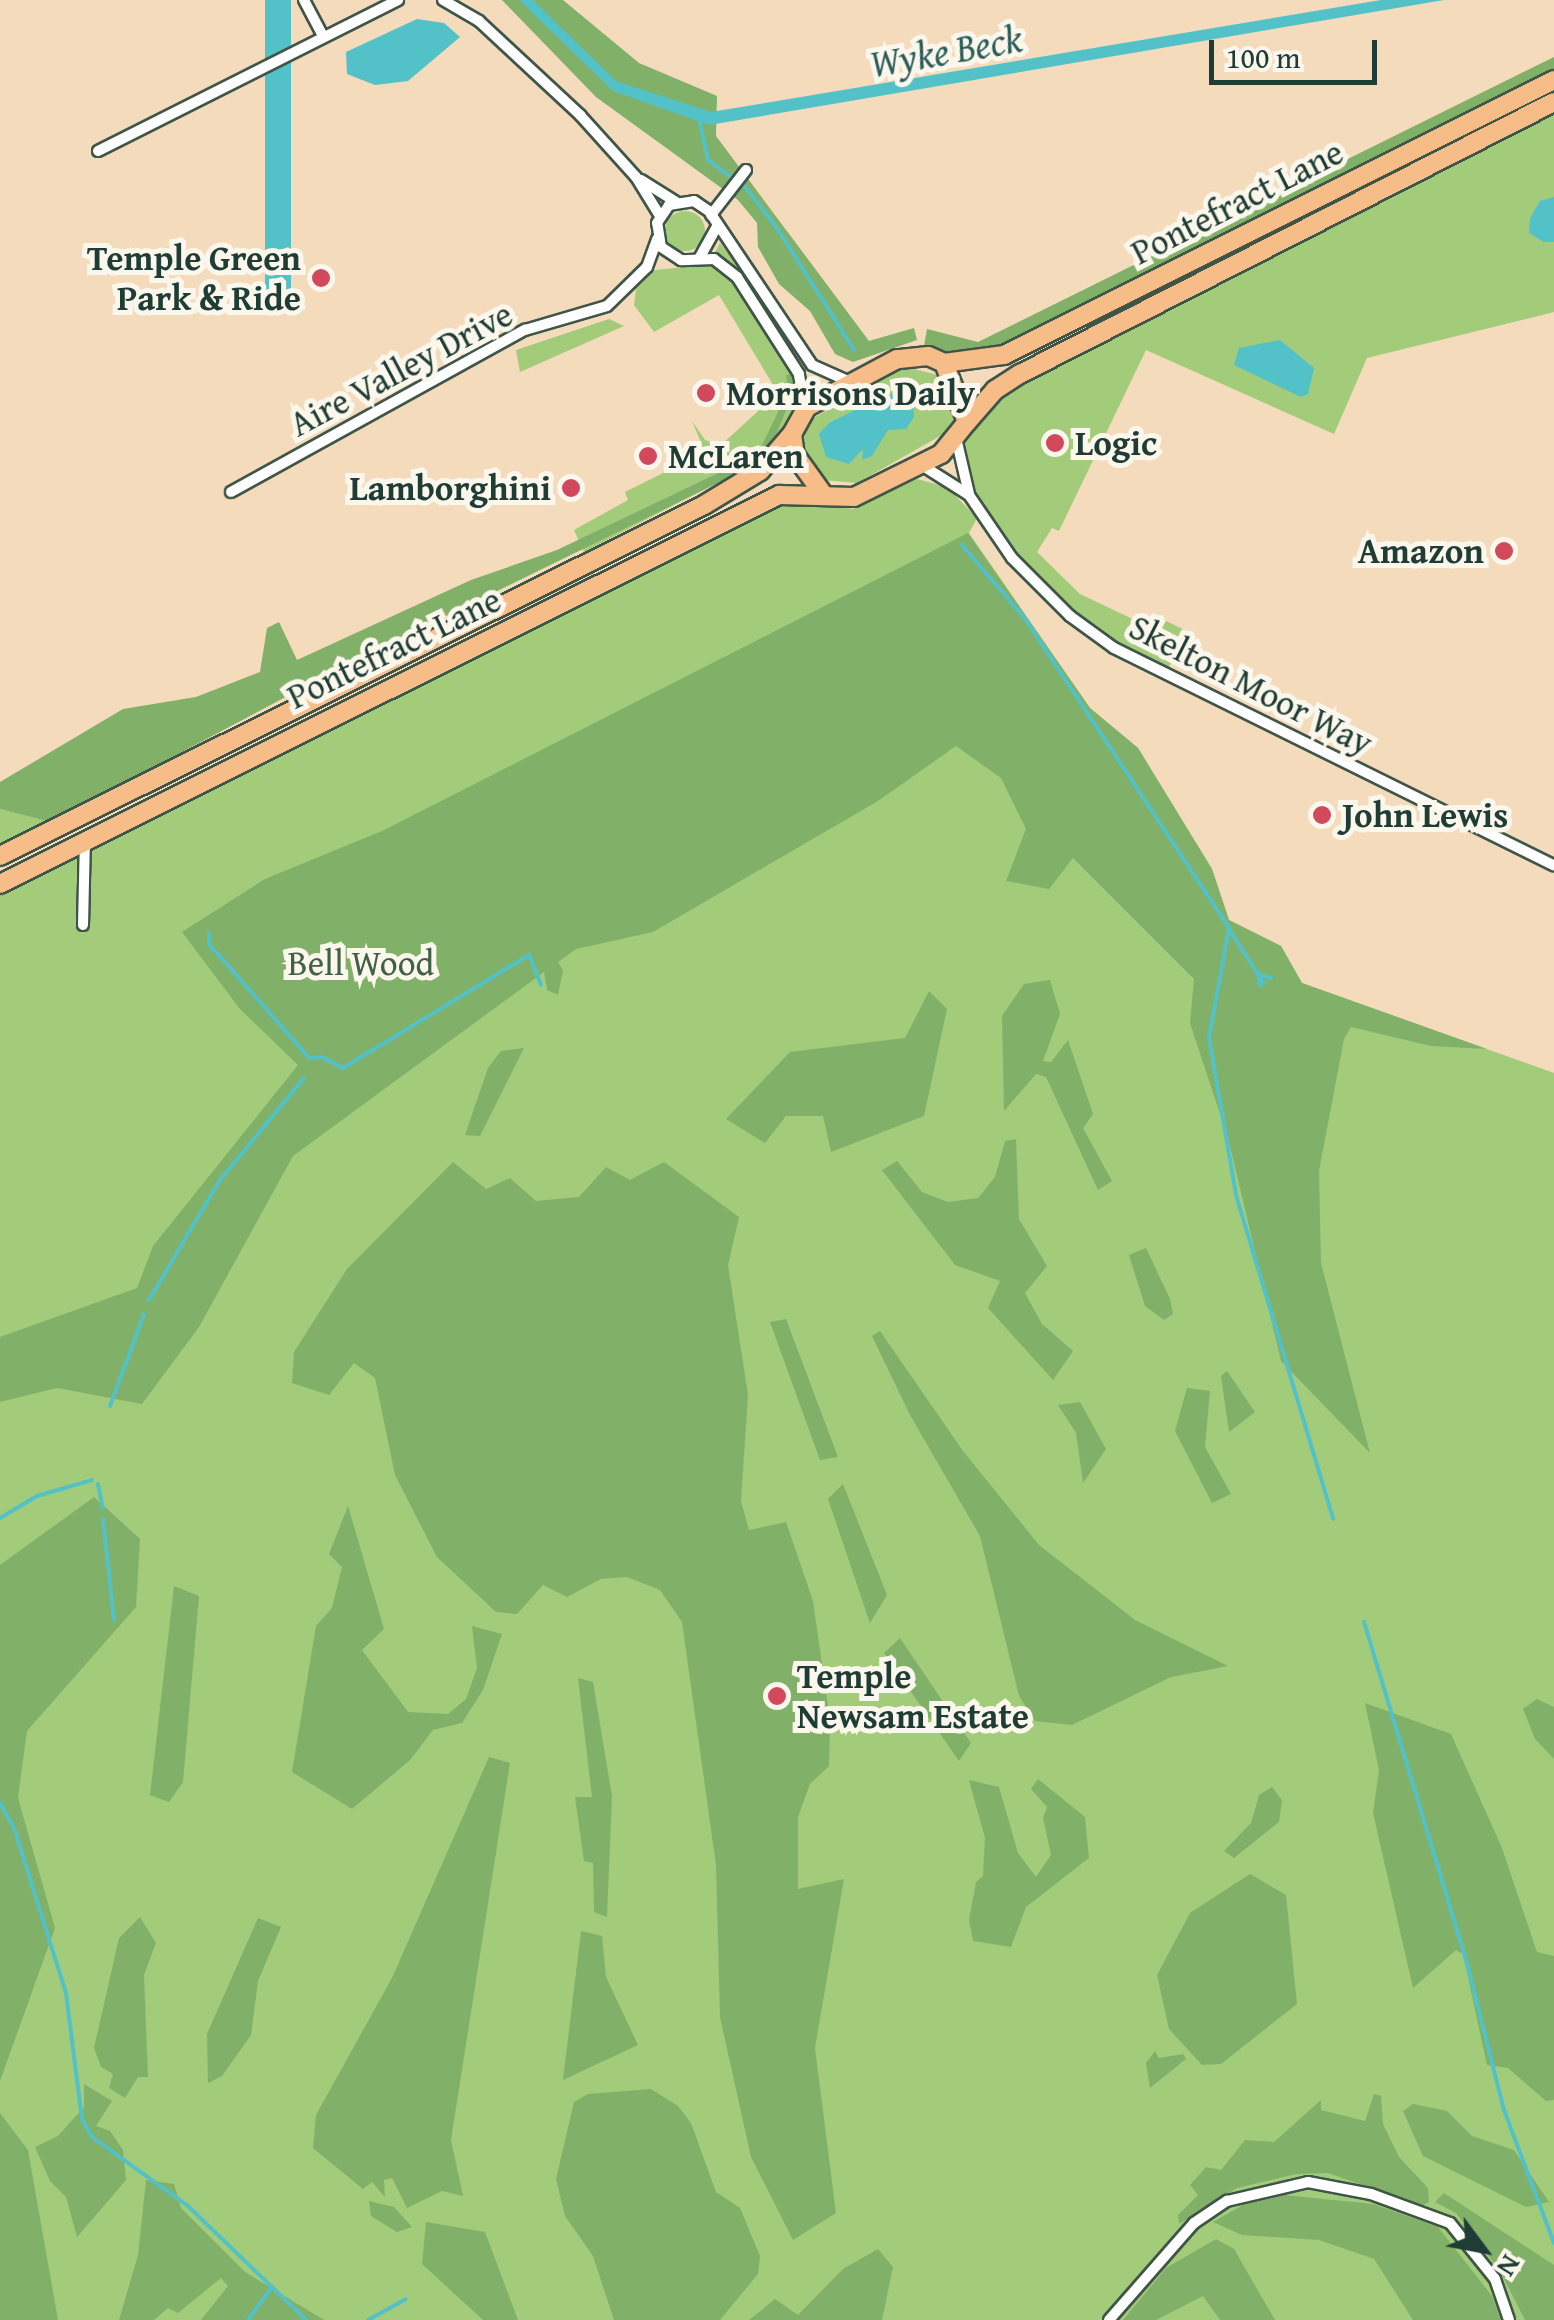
<!DOCTYPE html>
<html>
<head>
<meta charset="utf-8">
<style>
	body { margin:0 }
	#map { position:relative; width:1554px; height:2320px; overflow:hidden; background:#f3dbbc; font-family:"Gentium Book Plus",serif }
	div>[style] { position:absolute }
	.green>* { inset:0; background:#a2cc79 }
	.round { border-radius:50% }
	.forest>* { inset:0; background:#81b069 }
	.water>* { inset:0; background:#53c1c8; transform-origin:0 0 }
	.stream>* { height:4px; margin:-2px; padding:0 2px; transform-origin:2px; border-radius:2px; background:#53c1c8 }
	.roads { filter:drop-shadow(2px 0 #3f5548) drop-shadow(-2px 0 #3f5548) drop-shadow(0 2px #3f5548) drop-shadow(0 -2px #3f5548) }
	.minor>* { height:10px; margin:-5px; padding:0 5px; transform-origin:5px; border-radius:5px; background:#fff }
	.trunk>* { height:18px; margin:-9px; padding:0 9px; transform-origin:9px; border-radius:9px; background:#f7bd88 }
	.dots>* { width:28px; height:28px; translate:-50% -50%; box-sizing:border-box; border:5px solid #fbf7ec; border-radius:50% }
	span { translate:-50% -50%; white-space:nowrap; text-align:center; line-height:1.15; -webkit-text-stroke:10px #fbf7ec; paint-order:stroke }
	.street-label { font-size:35px; color:#1f3d34 }
	.poi-label { font-size:35px; color:#1f3d34; font-weight:700 }
	.right { translate:-100% -50%; text-align:right }
	.left { translate:0 -50%; text-align:left }
	.park-label { font-size:35px; color:#406145 }
	.water-label { font-size:38px; color:#2c5e59; font-style:italic }
	.north { position:absolute; left:1434px; top:2200px; width:100px; height:100px; -webkit-text-stroke:8px #fbf7ec; paint-order:stroke; rotate:122deg; font-size:28px; font-weight:700; line-height:40px; text-align:center; color:#1f3d34 }
	.north::after { content:''; display:block; margin:auto; width:35px; height:45px; background:#1f3d34; clip-path:polygon(50% 0,100% 100%,50% 72%,0 100%) }
	.scale { position:absolute; left:1209px; top:40px; width:168px; height:45px; box-sizing:border-box; border:5px solid #1f3d34; border-top:0; padding-left:12px; font-size:30px; line-height:35px; white-space:nowrap; color:#1f3d34; -webkit-text-stroke:8px #fbf7ec; paint-order:stroke }
</style>
</head>
<body>
<div id="map">
	<div class="green">
		<i style="clip-path:polygon(1554px 102px,1554px 312px,1367px 358px,1334px 434px,1146px 350px,1059px 531px,1052px 528px,1037px 552px,1080px 594px,1160px 632px,1166px 621px,1187px 631px,1164px 677px,1043px 590px,969px 495px,958px 460px,963px 433px,995px 390px)"></i>
		<i class="round" style="left:665px;top:211px;width:40px;height:40px"></i>
		<i style="clip-path:polygon(720px 243px,745px 274px,811px 376px,738px 270px,714px 254px)"></i>
		<i style="clip-path:polygon(714px 264px,730px 276px,786px 362px,802px 391px,799px 405px,766px 457px,584px 552px,574px 530px,628px 500px,625px 492px,705px 452px,692px 421px,705px 440px,721px 445px,778px 393px,719px 295px,654px 332px,634px 305px,636px 289px,655px 270px)"></i>
		<i style="clip-path:polygon(609px 319px,624px 326px,520px 372px,516px 350px)"></i>
		<i style="clip-path:polygon(905px 367px,942px 376px,956px 415px,949px 431px,857px 483px,823px 480px,805px 461px,802px 444px,810px 420px)"></i>
		<i style="clip-path:polygon(917px 479px,947px 487px,977px 518px,969px 533px,1090px 708px,1138px 748px,1212px 869px,1229px 920px,1281px 946px,1302px 983px,1554px 1073px,1554px 2320px,0 2320px,0 894px,768px 507px,804px 501px,853px 509px)"></i>
		<i style="clip-path:polygon(0 809px,50px 822px,0 846px)"></i>
	</div>
	<div class="forest">
		<i style="clip-path:polygon(502px 0,563px 0,639px 63px,717px 96px,716px 136px,869px 341px,914px 328px,917px 340px,853px 362px,835px 354px,810px 311px,779px 284px,758px 247px,757px 223px,738px 200px,596px 97px)"></i>
		<i style="clip-path:polygon(1554px 57px,1554px 70px,993px 351px,951px 354px,924px 346px,927px 329px,978px 342px)"></i>
		<i style="clip-path:polygon(792px 374px,794px 392px,772px 444px,736px 474px,342px 667px,50px 822px,0 809px,0 782px,123px 709px,196px 697px,260px 672px,267px 628px,279px 622px,297px 660px,471px 580px,557px 550px,758px 454px,788px 391px,786px 375px)"></i>
		<i style="clip-path:polygon(968px 533px,1090px 708px,1138px 748px,1212px 869px,1229px 920px,1281px 946px,1302px 983px,1487px 1049px,1431px 1046px,1351px 1027px,1344px 1039px,1319px 1171px,1321px 1263px,1370px 1453px,1281px 1361px,1228px 1138px,1190px 1023px,1194px 979px,1073px 858px,1049px 889px,1006px 881px,1026px 829px,1001px 778px,956px 746px,878px 801px,653px 932px,576px 949px,558px 962px,563px 970px,558px 995px,547px 990px,544px 972px,293px 1156px,199px 1327px,142px 1404px,57px 1388px,0 1402px,0 1337px,137px 1288px,153px 1246px,298px 1065px,240px 1009px,182px 932px,265px 879px,382px 831px)"></i>
		<i style="clip-path:polygon(1050px 980px,1060px 1014px,1043px 1061px,1051px 1062px,1068px 1040px,1093px 1114px,1083px 1128px,1112px 1181px,1098px 1190px,1046px 1077px,1036px 1074px,1004px 1111px,1002px 1016px,1024px 984px)"></i>
		<i style="clip-path:polygon(929px 991px,947px 1009px,924px 1116px,831px 1152px,823px 1116px,786px 1116px,765px 1143px,726px 1119px,790px 1052px,905px 1038px)"></i>
		<i style="clip-path:polygon(524px 1048px,480px 1136px,465px 1135px,488px 1068px,501px 1051px)"></i>
		<i style="clip-path:polygon(1016px 1139px,1019px 1219px,1047px 1266px,1025px 1293px,1042px 1324px,1073px 1351px,1053px 1380px,988px 1308px,1000px 1281px,955px 1265px,882px 1170px,897px 1161px,922px 1192px,948px 1202px,978px 1198px,995px 1177px,1005px 1141px)"></i>
		<i style="clip-path:polygon(453px 1162px,486px 1189px,510px 1178px,536px 1201px,579px 1197px,606px 1167px,630px 1180px,664px 1162px,739px 1217px,728px 1265px,748px 1395px,741px 1501px,749px 1530px,786px 1522px,813px 1601px,830px 1720px,829px 1766px,810px 1784px,798px 1817px,798px 1889px,844px 1879px,815px 2048px,836px 2213px,793px 2240px,751px 2157px,720px 2017px,716px 1865px,682px 1622px,660px 1590px,627px 1577px,601px 1579px,567px 1597px,543px 1585px,517px 1614px,496px 1612px,437px 1557px,395px 1475px,375px 1378px,354px 1363px,329px 1395px,292px 1383px,294px 1352px,347px 1269px)"></i>
		<i style="clip-path:polygon(1146px 1248px,1170px 1299px,1173px 1314px,1164px 1320px,1145px 1306px,1129px 1255px)"></i>
		<i style="clip-path:polygon(786px 1319px,838px 1457px,820px 1460px,770px 1322px)"></i>
		<i style="clip-path:polygon(880px 1331px,963px 1451px,1039px 1545px,1135px 1620px,1228px 1666px,1171px 1677px,1072px 1725px,1035px 1721px,1019px 1696px,980px 1536px,910px 1415px,872px 1336px)"></i>
		<i style="clip-path:polygon(1227px 1371px,1255px 1412px,1229px 1432px,1221px 1376px)"></i>
		<i style="clip-path:polygon(1187px 1388px,1210px 1391px,1205px 1447px,1231px 1494px,1212px 1503px,1175px 1431px)"></i>
		<i style="clip-path:polygon(1080px 1402px,1106px 1449px,1083px 1483px,1076px 1433px,1058px 1405px)"></i>
		<i style="clip-path:polygon(843px 1484px,887px 1595px,870px 1623px,828px 1499px)"></i>
		<i style="clip-path:polygon(94px 1497px,140px 1539px,136px 1607px,27px 1731px,18px 1798px,55px 1928px,0 2081px,0 1565px)"></i>
		<i style="clip-path:polygon(348px 1506px,384px 1629px,362px 1650px,408px 1712px,448px 1714px,466px 1699px,477px 1668px,472px 1626px,502px 1634px,483px 1690px,462px 1723px,433px 1730px,410px 1760px,352px 1809px,292px 1772px,316px 1626px,332px 1608px,342px 1567px,329px 1554px)"></i>
		<i style="clip-path:polygon(174px 1586px,199px 1596px,183px 1782px,169px 1802px,150px 1795px)"></i>
		<i style="clip-path:polygon(900px 1638px,971px 1743px,959px 1761px,884px 1653px)"></i>
		<i style="clip-path:polygon(578px 1678px,593px 1682px,612px 1796px,607px 1917px,594px 1912px,593px 1863px,584px 1861px,575px 1797px,592px 1797px)"></i>
		<i style="clip-path:polygon(1537px 1699px,1554px 1707px,1554px 1759px,1535px 1739px,1523px 1709px)"></i>
		<i style="clip-path:polygon(1365px 1703px,1451px 1734px,1502px 1848px,1537px 1952px,1554px 1956px,1554px 2100px,1546px 2101px,1508px 2068px,1487px 2065px,1463px 1954px,1456px 1950px,1413px 1988px,1373px 1813px,1379px 1770px)"></i>
		<i style="clip-path:polygon(489px 1757px,510px 1763px,451px 2140px,463px 2196px,442px 2191px,407px 2208px,392px 2178px,384px 2180px,385px 2197px,372px 2182px,363px 2189px,313px 2148px,316px 2115px,392px 1978px)"></i>
		<i style="clip-path:polygon(1038px 1779px,1085px 1817px,1089px 1858px,1026px 1907px,1011px 1947px,973px 1941px,969px 1920px,976px 1882px,983px 1876px,985px 1838px,969px 1780px,999px 1787px,1018px 1853px,1036px 1877px,1051px 1855px,1043px 1818px,1047px 1807px,1031px 1789px)"></i>
		<i style="clip-path:polygon(1272px 1787px,1282px 1800px,1279px 1822px,1234px 1858px,1224px 1851px,1251px 1823px,1259px 1795px)"></i>
		<i style="clip-path:polygon(1250px 1874px,1286px 1895px,1297px 2004px,1221px 2064px,1202px 2065px,1169px 2029px,1157px 1975px,1190px 1913px)"></i>
		<i style="clip-path:polygon(140px 1917px,156px 1943px,144px 1975px,148px 2077px,138px 2077px,125px 2098px,109px 2088px,113px 2074px,101px 2067px,94px 2048px,119px 1938px)"></i>
		<i style="clip-path:polygon(258px 1918px,281px 1927px,258px 1981px,251px 2035px,222px 2076px,208px 2083px,207px 2034px)"></i>
		<i style="clip-path:polygon(581px 1931px,602px 1936px,606px 1977px,638px 2045px,563px 2080px)"></i>
		<i style="clip-path:polygon(1155px 2051px,1159px 2058px,1183px 2054px,1186px 2059px,1150px 2088px,1146px 2063px)"></i>
		<i style="clip-path:polygon(84px 2084px,112px 2101px,96px 2126px,110px 2131px,123px 2150px,126px 2180px,77px 2237px,66px 2197px,50px 2181px,35px 2147px,58px 2136px,84px 2107px)"></i>
		<i style="clip-path:polygon(651px 2089px,678px 2106px,691px 2123px,716px 2192px,740px 2208px,760px 2256px,758px 2274px,720px 2320px,614px 2320px,593px 2256px,565px 2216px,556px 2179px,574px 2102px,588px 2094px)"></i>
		<i style="clip-path:polygon(1374px 2094px,1381px 2096px,1383px 2124px,1399px 2157px,1428px 2188px,1429px 2202px,1422px 2206px,1328px 2173px,1296px 2174px,1237px 2188px,1179px 2224px,1178px 2215px,1198px 2195px,1190px 2185px,1206px 2167px,1221px 2170px,1245px 2140px,1274px 2142px,1321px 2100px,1321px 2110px,1365px 2121px)"></i>
		<i style="clip-path:polygon(1413px 2104px,1447px 2111px,1472px 2136px,1514px 2150px,1549px 2202px,1526px 2207px,1423px 2156px,1403px 2111px)"></i>
		<i style="clip-path:polygon(0 2113px,28px 2150px,58px 2320px,0 2320px)"></i>
		<i style="clip-path:polygon(146px 2180px,174px 2184px,181px 2208px,245px 2272px,324px 2320px,201px 2320px,228px 2286px,221px 2278px,178px 2313px,168px 2308px,154px 2320px,119px 2320px,138px 2255px)"></i>
		<i style="clip-path:polygon(1444px 2193px,1554px 2265px,1554px 2320px,1525px 2320px,1500px 2271px,1456px 2213px,1435px 2202px)"></i>
		<i style="clip-path:polygon(1284px 2195px,1373px 2204px,1438px 2227px,1492px 2296px,1501px 2320px,1413px 2320px,1374px 2259px,1319px 2240px,1242px 2235px,1213px 2222px,1243px 2205px)"></i>
		<i style="clip-path:polygon(369px 2201px,394px 2207px,412px 2227px,397px 2232px,371px 2216px)"></i>
		<i style="clip-path:polygon(426px 2222px,485px 2232px,518px 2320px,483px 2320px,422px 2264px)"></i>
		<i style="clip-path:polygon(1216px 2239px,1234px 2249px,1275px 2320px,1220px 2320px,1203px 2296px,1156px 2320px,1123px 2320px,1166px 2268px)"></i>
		<i style="clip-path:polygon(878px 2249px,893px 2267px,882px 2320px,749px 2320px,775px 2299px,798px 2315px,843px 2269px)"></i>
	</div>
	<div class="water">
		<i style="left:265px;top:0;width:26px;height:299px"></i>
		<i style="clip-path:polygon(519px 0,533px 0,616px 81px,711px 112px,1381px 0,1444px 0,709px 125px,613px 91px)"></i>
		<i style="clip-path:polygon(417px 19px,444px 23px,460px 37px,408px 81px,375px 85px,347px 74px,346px 52px)"></i>
		<i style="clip-path:polygon(1554px 197px,1554px 242px,1544px 242px,1529px 233px,1530px 218px,1540px 201px)"></i>
		<i style="clip-path:polygon(1280px 340px,1314px 368px,1308px 394px,1301px 397px,1234px 365px,1239px 348px)"></i>
		<i style="clip-path:polygon(913px 391px,914px 417px,906px 429px,888px 430px,872px 456px,862px 460px,863px 449px,849px 464px,826px 457px,819px 434px,829px 423px,883px 396px)"></i>
	</div>
	<div class="stream">
		<i style="left:699px;top:119px;width:42px;rotate:77.6deg"></i>
		<i style="left:708px;top:160px;width:47px;rotate:36.4deg"></i>
		<i style="left:746px;top:188px;width:51px;rotate:52.2deg"></i>
		<i style="left:777px;top:228px;width:144px;rotate:57.7deg"></i>
		<i style="left:962px;top:545px;width:99px;rotate:49.5deg"></i>
		<i style="left:1026px;top:620px;width:369px;rotate:56.6deg"></i>
		<i style="left:1229px;top:928px;width:112px;rotate:100.3deg"></i>
		<i style="left:1209px;top:1038px;width:159px;rotate:80.2deg"></i>
		<i style="left:1236px;top:1195px;width:338px;rotate:73.3deg"></i>
		<i style="left:1229px;top:929px;width:65px;rotate:57.5deg"></i>
		<i style="left:209px;top:933px;width:11px;rotate:90deg"></i>
		<i style="left:209px;top:944px;width:152px;rotate:48.7deg"></i>
		<i style="left:309px;top:1058px;width:13px;rotate:-4deg"></i>
		<i style="left:322px;top:1057px;width:24px;rotate:28deg"></i>
		<i style="left:343px;top:1068px;width:218px;rotate:-31.3deg"></i>
		<i style="left:529px;top:955px;width:32px;rotate:68deg"></i>
		<i style="left:1260px;top:986px;width:12px;rotate:-99deg"></i>
		<i style="left:1258px;top:974px;width:14px;rotate:17deg"></i>
		<i style="left:149px;top:1300px;width:139px;rotate:-59.4deg"></i>
		<i style="left:220px;top:1180px;width:132px;rotate:-50.5deg"></i>
		<i style="left:110px;top:1406px;width:98px;rotate:-69.7deg"></i>
		<i style="left:98px;top:1484px;width:25px;rotate:79deg"></i>
		<i style="left:0;top:1518px;width:43px;rotate:-30.7deg"></i>
		<i style="left:37px;top:1496px;width:57px;rotate:-16.2deg"></i>
		<i style="left:103px;top:1519px;width:102px;rotate:83.8deg"></i>
		<i style="left:1364px;top:1622px;width:349px;rotate:73.2deg"></i>
		<i style="left:1465px;top:1956px;width:159px;rotate:75.8deg"></i>
		<i style="left:1504px;top:2110px;width:142px;rotate:69.4deg"></i>
		<i style="left:0;top:1803px;width:29px;rotate:61deg"></i>
		<i style="left:14px;top:1828px;width:173px;rotate:72.5deg"></i>
		<i style="left:66px;top:1993px;width:127px;rotate:82.8deg"></i>
		<i style="left:82px;top:2119px;width:21px;rotate:61deg"></i>
		<i style="left:92px;top:2137px;width:118px;rotate:35.7deg"></i>
		<i style="left:188px;top:2206px;width:164px;rotate:44deg"></i>
		<i style="left:248px;top:2320px;width:41px;rotate:-54deg"></i>
		<i style="left:368px;top:2320px;width:43px;rotate:-28.9deg"></i>
	</div>
	<div class="roads">
		<div class="minor">
			<i style="left:304px;top:0;width:41px;rotate:62.2deg"></i>
			<i style="left:443px;top:0;width:42px;rotate:30.3deg"></i>
			<i style="left:479px;top:21px;width:138px;rotate:42.9deg"></i>
			<i style="left:580px;top:115px;width:84px;rotate:47.9deg"></i>
			<i style="left:636px;top:177px;width:46px;rotate:58.4deg"></i>
			<i style="left:98px;top:151px;width:336px;rotate:-26.7deg"></i>
			<i style="left:641px;top:180px;width:41px;rotate:32.2deg"></i>
			<i style="left:711px;top:215px;width:57px;rotate:-52.1deg"></i>
			<i style="left:700px;top:257px;width:33px;rotate:-61deg"></i>
			<i style="left:805px;top:409px;width:36px;rotate:-100deg"></i>
			<i style="left:799px;top:374px;width:115px;rotate:-122.6deg"></i>
			<i style="left:737px;top:277px;width:29px;rotate:-142deg"></i>
			<i style="left:714px;top:259px;width:33px;rotate:178deg"></i>
			<i style="left:681px;top:260px;width:24px;rotate:-147deg"></i>
			<i style="left:661px;top:247px;width:24px;rotate:-99deg"></i>
			<i style="left:657px;top:223px;width:22px;rotate:-56deg"></i>
			<i style="left:669px;top:205px;width:25px;rotate:-9deg"></i>
			<i style="left:694px;top:201px;width:18px;rotate:34deg"></i>
			<i style="left:709px;top:211px;width:185px;rotate:56.2deg"></i>
			<i style="left:812px;top:365px;width:42px;rotate:24.1deg"></i>
			<i style="left:957px;top:442px;width:53px;rotate:77deg"></i>
			<i style="left:920px;top:464px;width:58px;rotate:32.3deg"></i>
			<i style="left:969px;top:495px;width:76px;rotate:55.7deg"></i>
			<i style="left:1012px;top:558px;width:82px;rotate:45deg"></i>
			<i style="left:1070px;top:616px;width:54px;rotate:36deg"></i>
			<i style="left:1114px;top:648px;width:491px;rotate:26.3deg"></i>
			<i style="left:231px;top:492px;width:336px;rotate:-28.9deg"></i>
			<i style="left:525px;top:330px;width:85px;rotate:-16.3deg"></i>
			<i style="left:607px;top:306px;width:56px;rotate:-44.3deg"></i>
			<i style="left:647px;top:267px;width:30px;rotate:-70deg"></i>
			<i style="left:83px;top:925px;width:85px;rotate:-88.7deg"></i>
			<i style="left:1109px;top:2320px;width:129px;rotate:-48.8deg"></i>
			<i style="left:1194px;top:2223px;width:40px;rotate:-34deg"></i>
			<i style="left:1227px;top:2201px;width:83px;rotate:-13.2deg"></i>
			<i style="left:1308px;top:2182px;width:64px;rotate:10.8deg"></i>
			<i style="left:1371px;top:2194px;width:84px;rotate:20.2deg"></i>
			<i style="left:1450px;top:2223px;width:72px;rotate:51.2deg"></i>
			<i style="left:1495px;top:2279px;width:43px;rotate:71.1deg"></i>
		</div>
		<div class="trunk">
			<i style="left:944px;top:363px;width:61px;rotate:-7.6deg"></i>
			<i style="left:1004px;top:355px;width:615px;rotate:-26.57deg"></i>
			<i style="left:967px;top:422px;width:43px;rotate:-48.8deg"></i>
			<i style="left:995px;top:390px;width:30px;rotate:-33deg"></i>
			<i style="left:1020px;top:374px;width:599px;rotate:-26.99deg"></i>
			<i style="left:0;top:856px;width:787px;rotate:-26.5deg"></i>
			<i style="left:704px;top:505px;width:66px;rotate:-31.3deg"></i>
			<i style="left:760px;top:471px;width:49px;rotate:-49.1deg"></i>
			<i style="left:0;top:884px;width:871px;rotate:-26.54deg"></i>
			<i style="left:779px;top:495px;width:75px;rotate:1.5deg"></i>
			<i style="left:854px;top:497px;width:97px;rotate:-26.3deg"></i>
			<i style="left:941px;top:454px;width:41px;rotate:-50.9deg"></i>
			<i style="left:967px;top:422px;width:63px;rotate:-111.3deg"></i>
			<i style="left:944px;top:363px;width:17px;rotate:-156deg"></i>
			<i style="left:928px;top:356px;width:31px;rotate:174deg"></i>
			<i style="left:897px;top:359px;width:102px;rotate:151.9deg"></i>
			<i style="left:807px;top:407px;width:31px;rotate:119deg"></i>
			<i style="left:792px;top:434px;width:21px;rotate:82deg"></i>
			<i style="left:795px;top:455px;width:48px;rotate:54.3deg"></i>
		</div>
	</div>
	<div class="dots">
		<i style="left:321px;top:278px;background:#d1495b"></i>
		<i style="left:706px;top:393px;background:#d1495b"></i>
		<i style="left:1055px;top:443px;background:#d1495b"></i>
		<i style="left:648px;top:456px;background:#d1495b"></i>
		<i style="left:571px;top:488px;background:#d1495b"></i>
		<i style="left:1504px;top:551px;background:#d1495b"></i>
		<i style="left:1322px;top:815px;background:#d1495b"></i>
		<i style="left:777px;top:1696px;background:#d1495b"></i>
	</div>
	<div class="street-label">
		<span style="left:1237px;top:202px;rotate:-27deg">Pontefract Lane</span>
		<span style="left:401px;top:369px;rotate:-28deg">Aire Valley Drive</span>
		<span style="left:394px;top:648px;rotate:-26deg">Pontefract Lane</span>
		<span style="left:1251px;top:685px;rotate:27deg">Skelton Moor Way</span>
	</div>
	<div class="poi-label">
		<span class="right" style="left:301px;top:278px">Temple Green<br>Park &amp; Ride</span>
		<span class="left" style="left:726px;top:393px">Morrisons Daily</span>
		<span class="left" style="left:1075px;top:443px">Logic</span>
		<span class="left" style="left:668px;top:456px">McLaren</span>
		<span class="right" style="left:551px;top:488px">Lamborghini</span>
		<span class="right" style="left:1484px;top:551px">Amazon</span>
		<span class="left" style="left:1342px;top:815px">John Lewis</span>
		<span class="left" style="left:797px;top:1696px">Temple<br>Newsam Estate</span>
	</div>
	<div class="park-label">
		<span style="left:361px;top:963px">Bell Wood</span>
	</div>
	<div class="water-label">
		<span style="left:946px;top:51px;rotate:-10deg">Wyke Beck</span>
	</div>
	<div class="north">N</div>
	<div class="scale">100 m</div>
</div>
</body>
</html>
